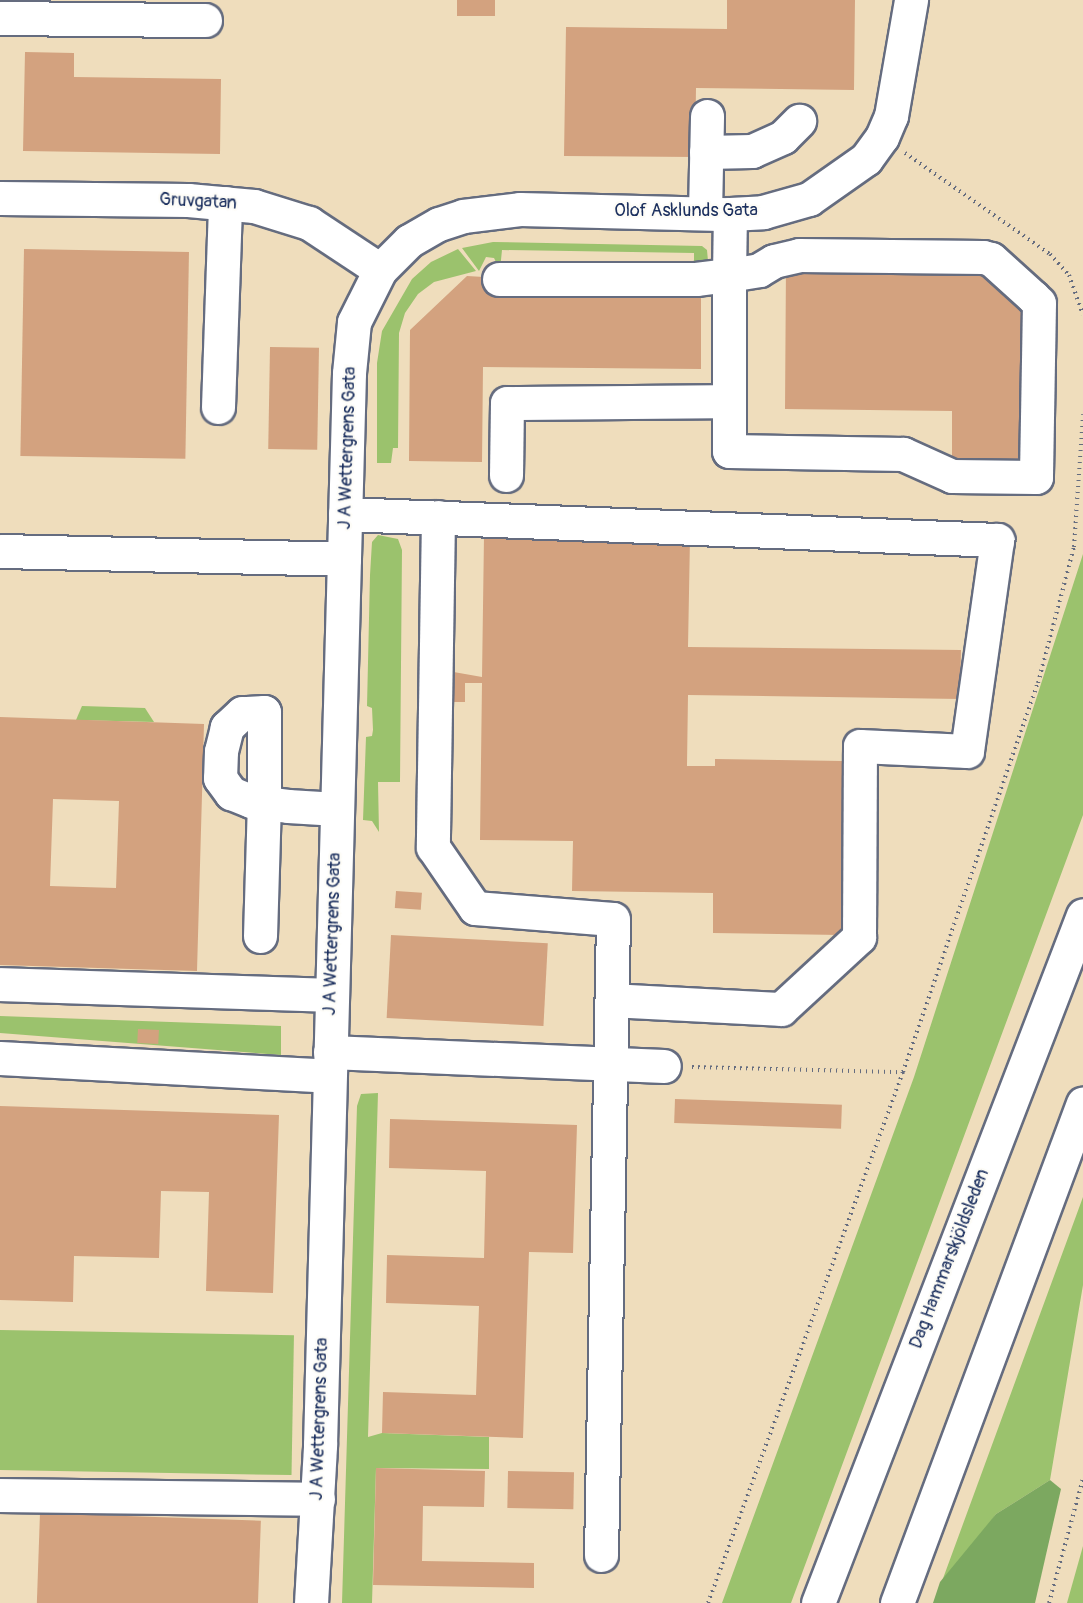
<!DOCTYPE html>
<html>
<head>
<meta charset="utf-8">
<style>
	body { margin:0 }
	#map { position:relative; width:1083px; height:1603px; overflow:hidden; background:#efddbc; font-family:Pangolin,sans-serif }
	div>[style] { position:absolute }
	.green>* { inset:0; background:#9bc26d; transform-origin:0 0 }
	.forest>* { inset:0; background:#7ca860 }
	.building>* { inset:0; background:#d3a27f; transform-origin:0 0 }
	.path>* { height:4px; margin-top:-2px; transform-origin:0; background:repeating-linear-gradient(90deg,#656c7f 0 1.5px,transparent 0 6px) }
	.roads { filter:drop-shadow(2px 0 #656c7f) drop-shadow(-2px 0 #656c7f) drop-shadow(0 2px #656c7f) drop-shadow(0 -2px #656c7f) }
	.minor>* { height:33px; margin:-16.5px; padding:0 16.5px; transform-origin:16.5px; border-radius:16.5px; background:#fff }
	.major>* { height:33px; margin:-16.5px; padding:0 16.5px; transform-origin:16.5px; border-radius:16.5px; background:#fff }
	span { translate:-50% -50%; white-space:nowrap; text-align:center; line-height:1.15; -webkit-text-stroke:4.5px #fdfcf7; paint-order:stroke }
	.street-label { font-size:18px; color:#1b2f5e }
</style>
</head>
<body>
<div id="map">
	<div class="green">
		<i style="clip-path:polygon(493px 242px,702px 246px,707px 250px,708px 261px,706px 268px,694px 274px,694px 253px,502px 250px,500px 270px,494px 258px,486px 257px,479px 271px,462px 248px)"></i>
		<i style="clip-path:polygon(458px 249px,476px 271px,434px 282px,418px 294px,405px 313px,399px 333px,398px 448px,393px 448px,391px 463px,377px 463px,377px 363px,382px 331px,412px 279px,431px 262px)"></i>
		<i style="clip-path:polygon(378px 535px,398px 539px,402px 550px,400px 782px,378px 782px,379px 832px,372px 821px,363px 820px,366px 737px,372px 736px,373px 730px,372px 708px,367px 706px,370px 575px,372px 542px)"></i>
		<i style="clip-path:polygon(1083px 554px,1083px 815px,791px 1603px,722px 1603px,914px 1077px)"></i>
		<i style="clip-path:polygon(82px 706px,145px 708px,154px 722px,76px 720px)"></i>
		<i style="clip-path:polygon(0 1016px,281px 1026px,281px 1055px,0 1033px)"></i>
		<i style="clip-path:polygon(378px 1093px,368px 1437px,382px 1433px,489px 1437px,489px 1469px,376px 1468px,372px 1603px,342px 1603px,357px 1106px,361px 1094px)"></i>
		<i style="clip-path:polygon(1083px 1197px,1083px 1285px,1050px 1480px,996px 1514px,934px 1603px)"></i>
		<i style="left:0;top:1330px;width:294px;height:140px;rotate:1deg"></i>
		<i style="clip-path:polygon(1083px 1546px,1083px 1603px,1067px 1603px)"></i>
	</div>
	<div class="forest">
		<i style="clip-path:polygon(1050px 1480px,1061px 1489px,1035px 1603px,933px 1603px,940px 1582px,996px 1514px)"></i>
	</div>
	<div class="building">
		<i style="left:457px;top:0;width:38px;height:16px"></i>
		<i style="clip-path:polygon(727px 0,855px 0,854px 90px,696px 88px,695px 157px,564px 156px,566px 27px,727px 29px)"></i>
		<i style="clip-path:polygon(25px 52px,74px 53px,74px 77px,221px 79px,220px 154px,23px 151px)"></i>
		<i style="left:24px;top:249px;width:165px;height:207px;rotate:1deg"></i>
		<i style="clip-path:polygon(786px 264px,995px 265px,1033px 306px,1032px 468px,952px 467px,952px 411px,785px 409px)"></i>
		<i style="clip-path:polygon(467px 276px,484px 277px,484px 291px,701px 293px,701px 369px,483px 367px,482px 462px,409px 461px,410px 330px)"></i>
		<i style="left:270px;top:347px;width:49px;height:102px;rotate:1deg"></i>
		<i style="clip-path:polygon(484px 536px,690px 538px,688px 647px,961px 650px,960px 699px,688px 695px,687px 766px,715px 766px,715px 759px,843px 761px,841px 935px,713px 933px,713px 893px,572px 891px,573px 841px,480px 840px,482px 683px,465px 683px,465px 702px,447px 702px,448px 671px,482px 677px)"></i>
		<i style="clip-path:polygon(evenodd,0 717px,204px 724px,197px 971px,0 965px,0 717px,53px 799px,119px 801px,116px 888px,50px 886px,53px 799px)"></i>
		<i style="left:396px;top:891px;width:26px;height:17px;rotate:4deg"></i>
		<i style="left:391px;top:935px;width:157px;height:83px;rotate:3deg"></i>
		<i style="left:138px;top:1029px;width:21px;height:14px;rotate:3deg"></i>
		<i style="left:675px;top:1099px;width:167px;height:24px;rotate:2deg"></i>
		<i style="clip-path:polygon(0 1106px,279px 1115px,273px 1293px,206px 1291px,209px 1192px,161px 1191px,159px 1258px,74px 1256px,73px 1302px,0 1300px)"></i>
		<i style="clip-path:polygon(390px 1119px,577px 1125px,573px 1253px,529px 1252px,523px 1438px,382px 1433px,383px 1392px,476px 1395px,479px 1306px,386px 1303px,387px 1255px,484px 1258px,486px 1171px,389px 1168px)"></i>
		<i style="clip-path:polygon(376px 1468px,485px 1471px,484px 1507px,423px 1506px,422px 1561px,534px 1563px,534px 1588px,373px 1585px)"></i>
		<i style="left:508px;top:1471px;width:66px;height:37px;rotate:1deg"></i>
		<i style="left:40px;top:1513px;width:221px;height:90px;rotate:2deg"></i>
	</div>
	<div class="path">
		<i style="left:905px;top:153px;width:177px;rotate:34.9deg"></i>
		<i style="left:1050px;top:254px;width:28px;rotate:48deg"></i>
		<i style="left:1069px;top:275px;width:42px;rotate:70.7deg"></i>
		<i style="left:692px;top:1067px;width:211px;rotate:1.4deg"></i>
		<i style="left:708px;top:1603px;width:566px;rotate:-69.84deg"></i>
		<i style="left:903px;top:1072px;width:412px;rotate:-70.9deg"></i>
		<i style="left:1038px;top:683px;width:141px;rotate:-75.2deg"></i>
		<i style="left:1074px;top:547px;width:133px;rotate:-86.1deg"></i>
		<i style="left:1049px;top:1603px;width:129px;rotate:-74.7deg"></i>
	</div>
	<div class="roads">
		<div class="minor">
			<i style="left:0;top:18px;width:205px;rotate:0.6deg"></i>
			<i style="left:706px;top:152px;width:46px;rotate:-1.2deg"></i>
			<i style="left:752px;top:151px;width:34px;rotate:-24deg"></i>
			<i style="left:783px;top:137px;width:23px;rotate:-45deg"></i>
			<i style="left:0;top:198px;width:188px;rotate:0.6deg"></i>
			<i style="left:188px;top:200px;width:66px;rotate:5.2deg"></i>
			<i style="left:254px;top:206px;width:58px;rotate:17.2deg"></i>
			<i style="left:309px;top:223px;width:85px;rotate:33.5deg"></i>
			<i style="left:705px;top:213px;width:97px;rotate:-88.8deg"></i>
			<i style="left:799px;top:255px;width:184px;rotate:0.6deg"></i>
			<i style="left:983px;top:257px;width:8px;rotate:14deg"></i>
			<i style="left:991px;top:259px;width:57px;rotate:42.1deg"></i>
			<i style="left:1033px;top:297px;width:8px;rotate:45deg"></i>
			<i style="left:1039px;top:303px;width:174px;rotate:91deg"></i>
			<i style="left:1036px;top:477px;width:84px;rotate:-179.3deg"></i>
			<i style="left:952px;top:476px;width:54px;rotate:-155.8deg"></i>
			<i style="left:903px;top:454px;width:174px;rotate:-179deg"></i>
			<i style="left:729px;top:451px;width:176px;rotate:-90deg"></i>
			<i style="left:729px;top:275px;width:30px;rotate:-9deg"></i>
			<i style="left:759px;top:270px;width:17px;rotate:-31deg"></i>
			<i style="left:774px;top:261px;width:26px;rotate:-13deg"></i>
			<i style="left:499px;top:279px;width:197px"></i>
			<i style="left:696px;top:279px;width:33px;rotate:-7deg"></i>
			<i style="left:729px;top:275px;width:61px;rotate:-89.1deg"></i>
			<i style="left:218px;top:407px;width:204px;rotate:-88deg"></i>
			<i style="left:506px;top:475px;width:72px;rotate:-89.2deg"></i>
			<i style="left:507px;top:403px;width:220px;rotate:-0.5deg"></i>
			<i style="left:345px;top:514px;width:653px;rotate:2.28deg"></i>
			<i style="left:997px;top:540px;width:213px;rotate:98.1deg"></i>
			<i style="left:967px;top:751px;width:107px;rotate:-177.3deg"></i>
			<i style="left:860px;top:746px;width:191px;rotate:90.3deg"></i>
			<i style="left:859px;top:937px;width:106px;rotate:137.3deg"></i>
			<i style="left:781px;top:1009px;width:169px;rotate:-177deg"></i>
			<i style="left:438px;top:517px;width:330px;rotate:90.9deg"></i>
			<i style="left:433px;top:847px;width:74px;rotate:55.5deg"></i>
			<i style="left:475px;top:908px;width:138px;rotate:4.6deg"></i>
			<i style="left:613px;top:919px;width:636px;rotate:91.08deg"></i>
			<i style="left:0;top:551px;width:344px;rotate:1.3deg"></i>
			<i style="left:260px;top:936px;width:133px;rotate:-88.3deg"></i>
			<i style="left:264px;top:803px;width:91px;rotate:-90deg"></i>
			<i style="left:264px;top:712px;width:22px;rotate:177deg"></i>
			<i style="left:242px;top:713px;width:21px;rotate:137deg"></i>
			<i style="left:227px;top:727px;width:25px;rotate:104deg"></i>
			<i style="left:221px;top:751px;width:27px;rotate:92deg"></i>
			<i style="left:220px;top:778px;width:19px;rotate:54deg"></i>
			<i style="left:231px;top:793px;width:22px;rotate:22deg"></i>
			<i style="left:251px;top:801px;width:13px;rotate:9deg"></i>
			<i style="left:264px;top:803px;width:24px;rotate:7deg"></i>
			<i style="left:288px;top:806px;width:49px;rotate:3.5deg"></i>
			<i style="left:0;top:984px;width:332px;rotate:1.9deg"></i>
			<i style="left:330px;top:1052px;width:334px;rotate:2.4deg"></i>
			<i style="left:0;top:1058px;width:329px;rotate:3.1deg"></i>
			<i style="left:0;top:1495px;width:318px;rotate:0.7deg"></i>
			<i style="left:311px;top:1603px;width:158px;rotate:-86.7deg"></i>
			<i style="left:320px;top:1445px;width:1072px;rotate:-88.45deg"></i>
			<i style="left:349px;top:373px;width:51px;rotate:-84.4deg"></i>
			<i style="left:354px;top:322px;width:58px;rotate:-63.4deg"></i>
			<i style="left:380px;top:270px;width:41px;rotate:-45deg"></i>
			<i style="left:409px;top:241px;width:34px;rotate:-30deg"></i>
			<i style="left:439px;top:224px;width:25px;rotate:-18deg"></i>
			<i style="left:463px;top:216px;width:57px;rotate:-7deg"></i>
			<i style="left:520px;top:209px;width:210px;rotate:1.4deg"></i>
			<i style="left:730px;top:214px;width:33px;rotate:-3deg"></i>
			<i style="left:763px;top:212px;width:48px;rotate:-15.8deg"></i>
			<i style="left:809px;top:199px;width:70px;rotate:-35.1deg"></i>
			<i style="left:866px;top:159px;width:27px;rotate:-54deg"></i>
			<i style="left:882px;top:137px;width:23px;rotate:-67deg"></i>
			<i style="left:891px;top:116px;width:118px;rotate:-80.2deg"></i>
		</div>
		<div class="major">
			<i style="left:818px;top:1603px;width:737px;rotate:-68.93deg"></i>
			<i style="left:897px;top:1603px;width:533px;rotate:-69.59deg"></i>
		</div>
	</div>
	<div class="street-label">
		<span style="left:198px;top:202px;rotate:3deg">Gruvgatan</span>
		<span style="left:686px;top:211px">Olof Asklunds Gata</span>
		<span style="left:348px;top:448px;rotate:-88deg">J A Wettergrens Gata</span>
		<span style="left:333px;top:934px;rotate:-88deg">J A Wettergrens Gata</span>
		<span style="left:950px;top:1259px;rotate:-69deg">Dag Hammarskjöldsleden</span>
		<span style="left:320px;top:1419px;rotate:-88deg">J A Wettergrens Gata</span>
	</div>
</div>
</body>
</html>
